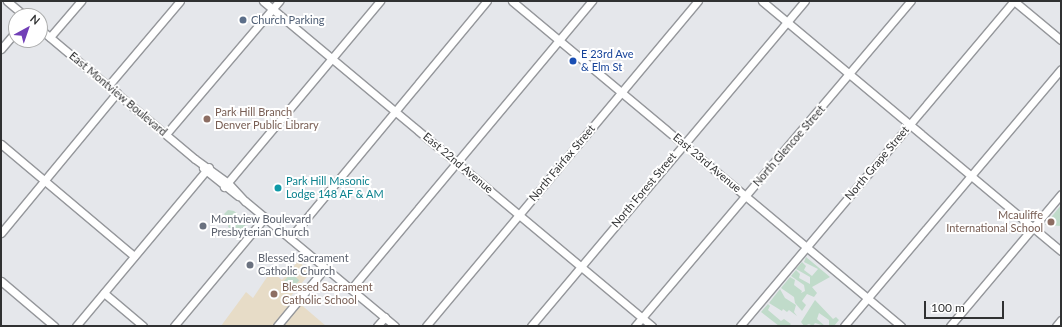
<!DOCTYPE html>
<html>
<head>
<meta charset="utf-8">
<style>
	body { margin:0 }
	#map { position:relative; width:1062px; height:327px; overflow:hidden; background:#e5e7eb; font-family:Lato,sans-serif }
	div>[style] { position:absolute }
	.education>* { inset:0; background:#e7dcc7 }
	.green>* { inset:0; background:#c0dbca; transform-origin:0 0 }
	.roads { filter:drop-shadow(1px 0 #95979b) drop-shadow(-1px 0 #95979b) drop-shadow(0 1px #95979b) drop-shadow(0 -1px #95979b) }
	.minor>* { height:7px; margin:-3.5px; padding:0 3.5px; transform-origin:3.5px; border-radius:3.5px; background:#fff }
	.dots>* { width:11px; height:11px; translate:-50% -50%; box-sizing:border-box; border:2px solid #fff; border-radius:50% }
	span { translate:-50% -50%; white-space:nowrap; text-align:center; line-height:1.15; -webkit-text-stroke:4px #fff; paint-order:stroke }
	.service-label { font-size:11px; color:#4e5e75 }
	.left { translate:0 -50%; text-align:left }
	.transit-label { font-size:11px; color:#164399 }
	.street-label { font-size:11px; color:#303132 }
	.education-label { font-size:11px; color:#785e54 }
	.right { translate:-100% -50%; text-align:right }
	.culture-label { font-size:11px; color:#0d838f }
	.worship-label { font-size:11px; color:#5b616d }
	.frame { position:absolute; inset:0; border:2px solid #303132; pointer-events:none }
	.north { position:absolute; left:8px; top:8px; width:40px; height:40px; box-sizing:border-box; background:#fff; border:1px solid #acadad; border-radius:50%; rotate:40deg; font-size:11px; font-weight:700; line-height:16px; text-align:center; color:#303132 }
	.north::after { content:''; display:block; margin:auto; width:14px; height:18px; background:#713fb7; clip-path:polygon(50% 0,100% 100%,50% 72%,0 100%) }
	.scale { position:absolute; left:924px; top:301px; width:80px; height:18px; box-sizing:border-box; border:2px solid #303132; border-top:0; padding-left:5px; font-size:12px; line-height:14px; white-space:nowrap; color:#303132; -webkit-text-stroke:3px #fff; paint-order:stroke }
</style>
</head>
<body>
<div id="map">
	<div class="education">
		<i style="clip-path:polygon(298px 261px,311px 272px,291px 296px,326px 326px,221px 326px,246px 292px,253px 298px,271px 271px,282px 280px)"></i>
	</div>
	<div class="green">
		<i style="clip-path:polygon(1061px 205px,1061px 226px,1045px 225px)"></i>
		<i style="clip-path:polygon(228px 210px,234px 211px,243px 219px,246px 227px,243px 231px,235px 232px,228px 227px,230px 220px,224px 214px)"></i>
		<i style="clip-path:polygon(806px 257px,830px 277px,812px 287px,817px 293px,814px 297px,807px 294px,802px 301px,806px 305px,802px 311px,795px 303px,794px 297px,781px 288px,790px 277px,795px 280px,794px 285px,802px 291px,801px 293px,805px 291px,804px 285px,791px 276px,796px 270px,800px 274px,799px 278px,810px 284px,810px 277px,796px 269px,802px 262px,806px 266px,804px 270px,812px 276px,818px 269px,804px 262px)"></i>
		<i style="left:291px;top:273px;width:11px;height:16px;rotate:41deg"></i>
		<i style="clip-path:polygon(780px 289px,785px 298px,796px 305px,794px 312px,797px 316px,789px 310px,787px 312px,783px 309px,782px 311px,769px 303px)"></i>
		<i style="clip-path:polygon(815px 300px,833px 319px,836px 317px,839px 320px,834px 326px,829px 325px,829px 320px,819px 313px,817px 319px,825px 326px,815px 323px,813px 326px,809px 324px,804px 326px,801px 322px)"></i>
		<i style="clip-path:polygon(768px 304px,770px 306px,768px 310px,781px 321px,784px 319px,791px 324px,789px 326px,779px 326px,761px 312px)"></i>
	</div>
	<div class="roads">
		<div class="minor">
			<i style="left:7px;top:1px;width:23px;rotate:40deg"></i>
			<i style="left:263px;top:1px;width:507px;rotate:39.88deg"></i>
			<i style="left:512px;top:1px;width:507px;rotate:39.88deg"></i>
			<i style="left:762px;top:1px;width:390px;rotate:39.9deg"></i>
			<i style="left:1014px;top:1px;width:61px;rotate:39.7deg"></i>
			<i style="left:40px;top:29px;width:202px;rotate:40deg"></i>
			<i style="left:195px;top:159px;width:41px;rotate:36deg"></i>
			<i style="left:228px;top:183px;width:25px;rotate:47deg"></i>
			<i style="left:245px;top:201px;width:195px;rotate:39.8deg"></i>
			<i style="left:50px;top:37px;width:48px;rotate:-49.3deg"></i>
			<i style="left:1px;top:49px;width:23px;rotate:-50deg"></i>
			<i style="left:108px;top:86px;width:111px;rotate:-49.7deg"></i>
			<i style="left:166px;top:134px;width:175px;rotate:-49.6deg"></i>
			<i style="left:1px;top:144px;width:174px;rotate:40.1deg"></i>
			<i style="left:203px;top:168px;width:45px;rotate:38.7deg"></i>
			<i style="left:224px;top:187px;width:243px;rotate:-50deg"></i>
			<i style="left:1px;top:233px;width:182px;rotate:-50.4deg"></i>
			<i style="left:290px;top:238px;width:308px;rotate:-50.3deg"></i>
			<i style="left:1px;top:281px;width:70px;rotate:40.3deg"></i>
			<i style="left:351px;top:289px;width:376px;rotate:-50.1deg"></i>
			<i style="left:104px;top:293px;width:51px;rotate:40.2deg"></i>
			<i style="left:76px;top:326px;width:207px;rotate:-50.1deg"></i>
			<i style="left:174px;top:326px;width:142px;rotate:-50.1deg"></i>
			<i style="left:277px;top:326px;width:75px;rotate:-50.4deg"></i>
			<i style="left:377px;top:326px;width:12px;rotate:-48deg"></i>
			<i style="left:426px;top:326px;width:424px;rotate:-50.1deg"></i>
			<i style="left:531px;top:326px;width:425px;rotate:-49.9deg"></i>
			<i style="left:635px;top:326px;width:426px;rotate:-49.7deg"></i>
			<i style="left:740px;top:326px;width:425px;rotate:-49.9deg"></i>
			<i style="left:844px;top:326px;width:336px;rotate:-49.8deg"></i>
			<i style="left:950px;top:326px;width:172px;rotate:-49.9deg"></i>
			<i style="left:1056px;top:326px;width:8px;rotate:-50deg"></i>
		</div>
	</div>
	<div class="dots">
		<i style="left:243px;top:20px;background:#5c6f8a"></i>
		<i style="left:573px;top:61px;background:#1a4fb4"></i>
		<i style="left:207px;top:119px;background:#8d6e63"></i>
		<i style="left:278px;top:188px;background:#0f9aa8"></i>
		<i style="left:1051px;top:222px;background:#8d6e63"></i>
		<i style="left:203px;top:226px;background:#6b7280"></i>
		<i style="left:250px;top:265px;background:#6b7280"></i>
		<i style="left:274px;top:294px;background:#8d6e63"></i>
	</div>
	<div class="service-label">
		<span class="left" style="left:251px;top:20px">Church Parking</span>
	</div>
	<div class="transit-label">
		<span class="left" style="left:581px;top:61px">E 23rd Ave<br>&amp; Elm St</span>
	</div>
	<div class="street-label">
		<span style="left:118px;top:94px;rotate:40deg">East Montview Boulevard</span>
		<span style="left:789px;top:146px;rotate:-49deg">North Glencoe Street</span>
		<span style="left:458px;top:163px;rotate:40deg">East 22nd Avenue</span>
		<span style="left:562px;top:163px;rotate:-50deg">North Fairfax Street</span>
		<span style="left:707px;top:163px;rotate:40deg">East 23rd Avenue</span>
		<span style="left:877px;top:163px;rotate:-50deg">North Grape Street</span>
		<span style="left:644px;top:190px;rotate:-50deg">North Forest Street</span>
	</div>
	<div class="education-label">
		<span class="left" style="left:215px;top:119px">Park Hill Branch<br>Denver Public Library</span>
		<span class="right" style="left:1043px;top:222px">Mcauliffe<br>International School</span>
		<span class="left" style="left:282px;top:294px">Blessed Sacrament<br>Catholic School</span>
	</div>
	<div class="culture-label">
		<span class="left" style="left:286px;top:188px">Park Hill Masonic<br>Lodge 148 AF &amp; AM</span>
	</div>
	<div class="worship-label">
		<span class="left" style="left:211px;top:226px">Montview Boulevard<br>Presbyterian Church</span>
		<span class="left" style="left:258px;top:265px">Blessed Sacrament<br>Catholic Church</span>
	</div>
	<div class="frame"></div>
	<div class="north">N</div>
	<div class="scale">100 m</div>
</div>
</body>
</html>
